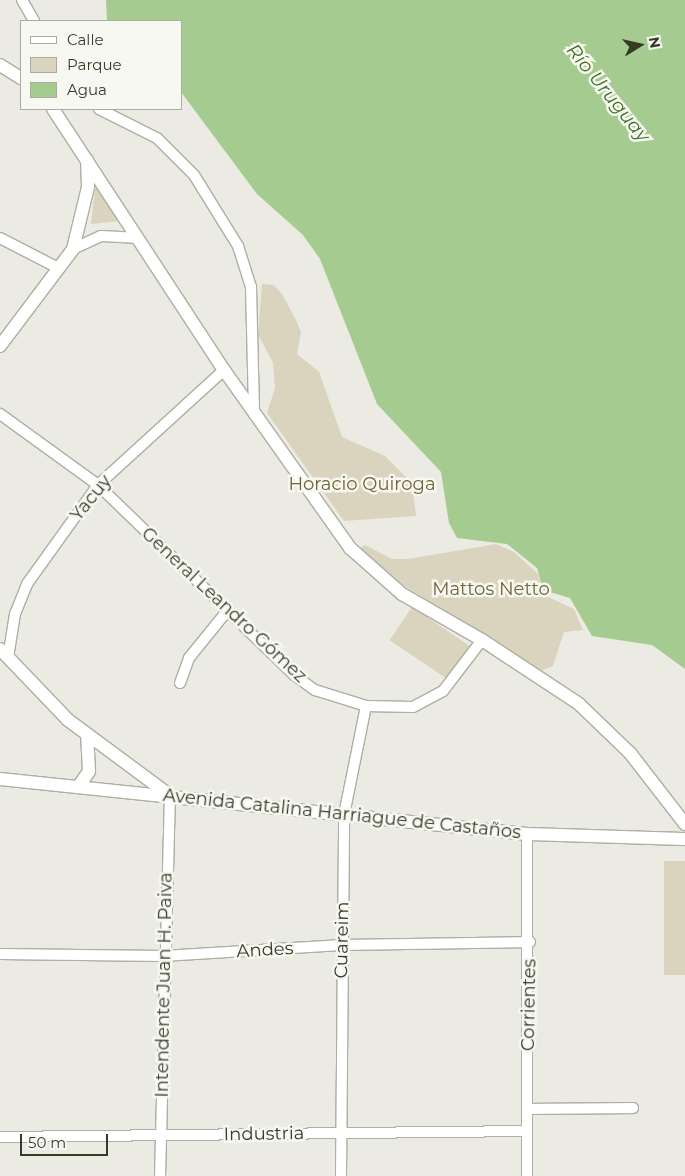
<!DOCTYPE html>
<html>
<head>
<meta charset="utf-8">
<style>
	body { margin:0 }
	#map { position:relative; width:685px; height:1176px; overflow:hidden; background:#ebebe3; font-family:Montserrat,sans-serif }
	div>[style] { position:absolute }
	.green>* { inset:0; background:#dad3be; transform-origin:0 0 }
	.water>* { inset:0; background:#a6cb91 }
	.roads { filter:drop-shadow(1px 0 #adafa2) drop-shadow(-1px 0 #adafa2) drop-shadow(0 1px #adafa2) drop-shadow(0 -1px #adafa2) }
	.minor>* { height:10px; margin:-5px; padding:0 5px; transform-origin:5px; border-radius:5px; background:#fff }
	.tertiary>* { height:12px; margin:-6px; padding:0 6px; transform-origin:6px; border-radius:6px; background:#fff }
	span { translate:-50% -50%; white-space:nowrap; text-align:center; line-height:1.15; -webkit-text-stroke:5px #f8f8f3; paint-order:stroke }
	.park-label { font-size:18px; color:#6e6633 }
	.street-label { font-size:18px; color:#363b24 }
	.water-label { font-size:19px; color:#3f7124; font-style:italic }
	.legend { position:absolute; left:20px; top:20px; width:162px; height:90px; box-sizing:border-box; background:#f8f8f3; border:1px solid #aaaca0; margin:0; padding:6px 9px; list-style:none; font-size:15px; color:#363b24 }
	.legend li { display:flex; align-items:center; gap:10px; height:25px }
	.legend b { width:25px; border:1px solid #aaaca0 }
	.north { position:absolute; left:615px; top:20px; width:50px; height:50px; -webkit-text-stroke:4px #f8f8f3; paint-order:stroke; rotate:80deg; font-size:14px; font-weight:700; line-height:20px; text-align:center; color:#363b24 }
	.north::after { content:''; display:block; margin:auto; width:18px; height:22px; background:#363b24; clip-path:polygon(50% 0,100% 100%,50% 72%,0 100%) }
	.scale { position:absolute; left:20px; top:1134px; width:88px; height:22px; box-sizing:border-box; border:2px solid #363b24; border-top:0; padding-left:6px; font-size:15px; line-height:18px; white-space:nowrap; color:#363b24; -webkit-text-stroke:4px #f8f8f3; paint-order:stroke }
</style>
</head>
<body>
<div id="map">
	<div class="green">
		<i style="clip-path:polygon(96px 182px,119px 221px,91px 224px)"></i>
		<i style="clip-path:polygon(262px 284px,274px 285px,282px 294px,296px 320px,301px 332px,297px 354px,319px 372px,342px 437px,385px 456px,412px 483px,416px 516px,344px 521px,267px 413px,275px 388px,273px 363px,258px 334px)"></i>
		<i style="clip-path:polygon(496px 544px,514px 552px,538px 574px,544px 595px,574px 609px,583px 630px,564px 632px,553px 666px,541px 671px,387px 575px,359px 549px,365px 545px,392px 559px,408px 559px)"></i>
		<i style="left:412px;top:607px;width:70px;height:40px;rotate:34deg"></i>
		<i style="left:664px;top:861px;width:21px;height:114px"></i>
	</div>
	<div class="water">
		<i style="clip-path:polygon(106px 0,685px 0,685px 669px,652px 645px,592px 636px,570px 598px,543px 590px,537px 568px,507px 544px,457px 538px,449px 523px,441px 472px,377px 404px,320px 259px,303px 235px,257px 194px,181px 92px,181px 21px,107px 21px)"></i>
	</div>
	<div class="roads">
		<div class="minor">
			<i style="left:22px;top:0;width:24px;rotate:60deg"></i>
			<i style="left:99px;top:109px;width:65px;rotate:26.6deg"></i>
			<i style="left:157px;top:138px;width:52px;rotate:45deg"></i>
			<i style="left:194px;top:175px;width:84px;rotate:58.2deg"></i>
			<i style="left:238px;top:246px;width:43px;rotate:72.4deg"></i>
			<i style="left:251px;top:287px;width:127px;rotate:88.6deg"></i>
			<i style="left:0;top:238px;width:65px;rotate:27.3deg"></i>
			<i style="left:73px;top:249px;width:31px;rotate:-25deg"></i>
			<i style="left:101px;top:236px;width:34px;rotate:3deg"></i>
			<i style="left:0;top:414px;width:121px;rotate:35.9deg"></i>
			<i style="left:98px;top:485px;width:273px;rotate:44.1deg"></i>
			<i style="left:294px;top:675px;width:26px;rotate:36deg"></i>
			<i style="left:315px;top:690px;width:53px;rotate:17.4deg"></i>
			<i style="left:366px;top:706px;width:47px;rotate:1.2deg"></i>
			<i style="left:413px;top:707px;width:34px;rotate:-28deg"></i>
			<i style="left:443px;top:691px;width:64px;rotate:-52.6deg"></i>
			<i style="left:8px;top:658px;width:45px;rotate:-81deg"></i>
			<i style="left:15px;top:614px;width:32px;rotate:-68deg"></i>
			<i style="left:27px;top:584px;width:122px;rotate:-54.4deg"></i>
			<i style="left:98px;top:485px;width:171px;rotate:-42.4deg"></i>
			<i style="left:180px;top:683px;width:27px;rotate:-70deg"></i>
			<i style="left:189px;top:658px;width:60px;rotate:-51deg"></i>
			<i style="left:0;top:954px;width:163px;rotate:0.7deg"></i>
			<i style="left:163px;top:956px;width:179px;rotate:-3.5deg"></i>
			<i style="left:342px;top:945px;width:188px;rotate:-0.9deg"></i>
			<i style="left:528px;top:1109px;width:105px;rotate:-0.5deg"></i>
			<i style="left:0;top:1137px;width:527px;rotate:-0.65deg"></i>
			<i style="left:160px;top:1176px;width:382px;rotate:-88.5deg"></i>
			<i style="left:341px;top:1176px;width:361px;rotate:-89.5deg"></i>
			<i style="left:344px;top:815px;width:111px;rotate:-78.6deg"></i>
			<i style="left:527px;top:1176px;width:342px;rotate:-90deg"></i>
		</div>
		<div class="tertiary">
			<i style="left:0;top:65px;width:25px;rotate:32deg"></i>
			<i style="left:53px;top:109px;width:312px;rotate:56.8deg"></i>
			<i style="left:224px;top:370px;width:218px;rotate:54.7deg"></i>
			<i style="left:350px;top:548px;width:69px;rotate:41.5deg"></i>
			<i style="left:402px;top:594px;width:92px;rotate:29.9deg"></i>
			<i style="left:482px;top:640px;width:116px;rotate:33.4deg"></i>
			<i style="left:579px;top:704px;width:71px;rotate:43.9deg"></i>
			<i style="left:630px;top:753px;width:90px;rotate:52.2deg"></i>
			<i style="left:0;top:346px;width:121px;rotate:-53deg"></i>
			<i style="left:73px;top:249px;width:64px;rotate:-76.4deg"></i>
			<i style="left:88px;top:187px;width:27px;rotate:-92deg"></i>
			<i style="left:0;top:649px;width:98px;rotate:46.2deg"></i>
			<i style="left:68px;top:720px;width:124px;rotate:36.5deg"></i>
			<i style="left:0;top:779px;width:530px;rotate:5.96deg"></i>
			<i style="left:527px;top:834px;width:158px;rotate:1.8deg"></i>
			<i style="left:78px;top:787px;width:19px;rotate:-55deg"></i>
			<i style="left:89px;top:771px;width:35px;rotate:-93deg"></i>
		</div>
	</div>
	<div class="park-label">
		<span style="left:362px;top:484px">Horacio Quiroga</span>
		<span style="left:491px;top:589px">Mattos Netto</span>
	</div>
	<div class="street-label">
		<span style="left:91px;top:498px;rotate:-51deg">Yacuy</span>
		<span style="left:224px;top:605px;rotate:43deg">General Leandro Gómez</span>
		<span style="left:342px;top:814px;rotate:6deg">Avenida Catalina Harriague de Castaños</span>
		<span style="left:342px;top:940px;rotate:-89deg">Cuareim</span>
		<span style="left:265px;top:950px;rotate:-3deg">Andes</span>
		<span style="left:164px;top:985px;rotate:-89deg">Intendente Juan H. Paiva</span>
		<span style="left:529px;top:1005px;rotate:-89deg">Corrientes</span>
		<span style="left:264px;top:1134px;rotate:-1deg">Industria</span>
	</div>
	<div class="water-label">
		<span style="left:608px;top:93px;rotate:51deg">Río Uruguay</span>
	</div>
	<ul class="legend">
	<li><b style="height:6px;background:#fff"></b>Calle</li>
	<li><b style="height:14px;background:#dad3be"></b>Parque</li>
	<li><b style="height:14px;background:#a6cb91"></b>Agua</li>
	</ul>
	<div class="north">N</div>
	<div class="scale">50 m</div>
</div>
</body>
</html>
